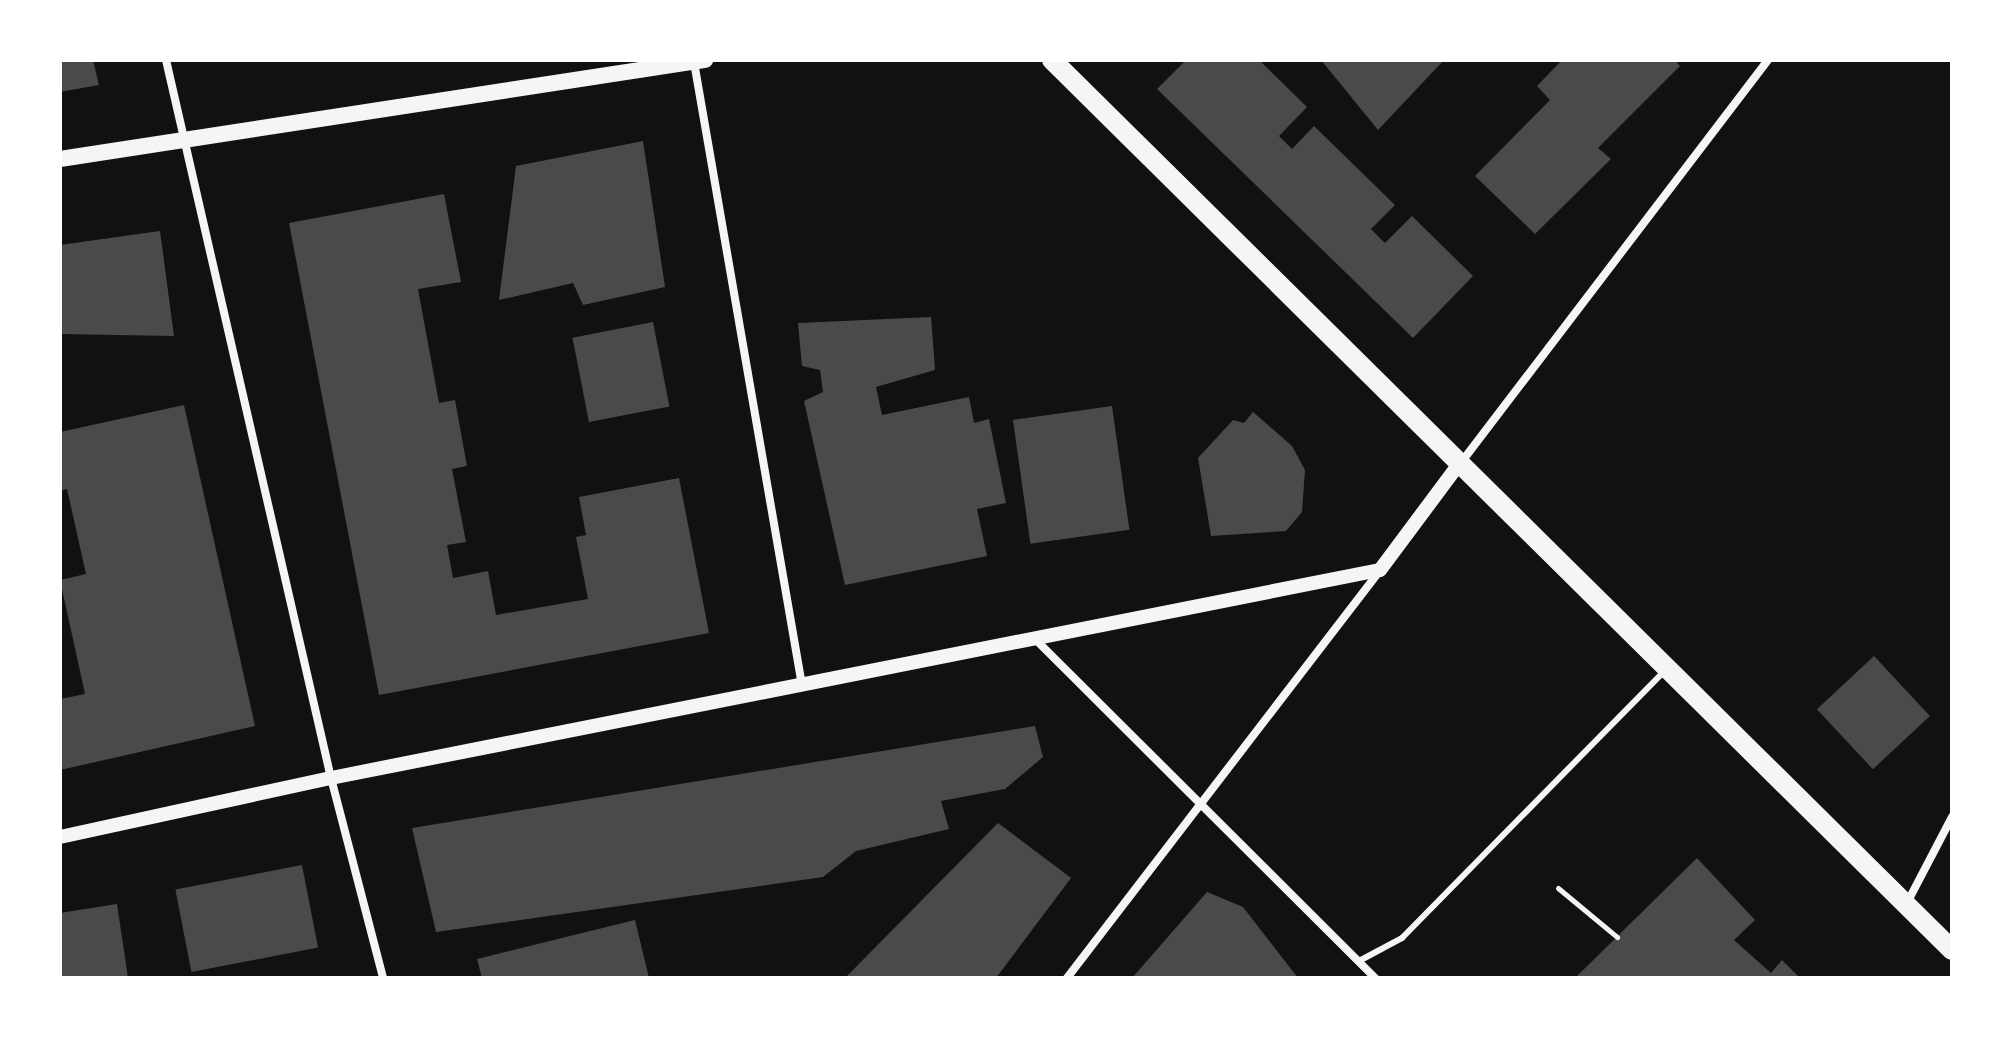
<!DOCTYPE html>
<html>
<head>
<meta charset="utf-8">
<style>
	body { margin:0 }
	#map { position:relative; width:2012px; height:1038px; overflow:hidden; background:#111; font-family:"DejaVu Sans",sans-serif }
	div>[style] { position:absolute }
	.building>* { inset:0; background:#4a4a4a; transform-origin:0 0 }
	.path>* { height:5px; margin:-2.5px; padding:0 2.5px; transform-origin:2.5px; border-radius:2.5px; background:#f5f5f5 }
	.service>* { height:6px; margin:-3px; padding:0 3px; transform-origin:3px; border-radius:3px; background:#f5f5f5 }
	.minor>* { height:8px; margin:-4px; padding:0 4px; transform-origin:4px; border-radius:4px; background:#f5f5f5 }
	.tertiary>* { height:14px; margin:-7px; padding:0 7px; transform-origin:7px; border-radius:7px; background:#f5f5f5 }
	.secondary>* { height:16px; margin:-8px; padding:0 8px; transform-origin:8px; border-radius:8px; background:#f5f5f5 }
	.primary>* { height:20px; margin:-10px; padding:0 10px; transform-origin:10px; border-radius:10px; background:#f5f5f5 }
	span { translate:-50% -50%; white-space:nowrap; text-align:center; line-height:1.15; -webkit-text-stroke:6px #fff; paint-order:stroke }
	.frame { position:absolute; inset:0; border:62px solid #fff; pointer-events:none }
</style>
</head>
<body>
<div id="map">
	<div class="building">
		<i style="clip-path:polygon(60px 60px,93px 60px,99px 85px,60px 92px)"></i>
		<i style="clip-path:polygon(1186px 60px,1259px 60px,1307px 107px,1279px 136px,1292px 149px,1314px 126px,1395px 205px,1371px 229px,1385px 243px,1412px 216px,1473px 276px,1413px 338px,1157px 89px)"></i>
		<i style="clip-path:polygon(1321px 60px,1444px 60px,1378px 130px)"></i>
		<i style="clip-path:polygon(1562px 60px,1675px 60px,1680px 66px,1598px 148px,1611px 159px,1535px 234px,1475px 176px,1550px 100px,1537px 86px)"></i>
		<i style="clip-path:polygon(643px 141px,665px 287px,583px 305px,573px 283px,499px 300px,516px 166px)"></i>
		<i style="clip-path:polygon(444px 194px,461px 282px,418px 289px,439px 403px,455px 400px,467px 466px,452px 469px,466px 542px,447px 545px,453px 578px,488px 571px,496px 615px,588px 599px,576px 537px,586px 535px,579px 497px,679px 478px,709px 633px,379px 695px,289px 223px)"></i>
		<i style="clip-path:polygon(160px 231px,174px 336px,60px 334px,60px 245px)"></i>
		<i style="clip-path:polygon(931px 317px,935px 370px,876px 387px,882px 415px,969px 397px,974px 423px,989px 419px,1006px 503px,977px 509px,987px 556px,845px 585px,804px 401px,823px 392px,820px 370px,802px 366px,798px 323px)"></i>
		<i style="left:653px;top:322px;width:86px;height:82px;rotate:79deg"></i>
		<i style="clip-path:polygon(184px 405px,255px 726px,60px 770px,60px 699px,85px 694px,60px 580px,86px 574px,67px 489px,60px 491px,60px 432px)"></i>
		<i style="left:1112px;top:406px;width:125px;height:100px;rotate:82deg"></i>
		<i style="clip-path:polygon(1253px 412px,1292px 446px,1305px 470px,1302px 512px,1286px 531px,1211px 536px,1198px 458px,1233px 420px,1244px 423px)"></i>
		<i style="left:1874px;top:656px;width:82px;height:78px;rotate:47deg"></i>
		<i style="clip-path:polygon(1035px 726px,1043px 757px,1005px 789px,941px 801px,949px 829px,856px 851px,823px 877px,436px 932px,412px 828px)"></i>
		<i style="clip-path:polygon(998px 823px,1071px 878px,996px 978px,845px 978px)"></i>
		<i style="clip-path:polygon(1697px 858px,1755px 920px,1734px 940px,1771px 973px,1782px 960px,1800px 978px,1575px 978px)"></i>
		<i style="left:302px;top:865px;width:84px;height:129px;rotate:79deg"></i>
		<i style="clip-path:polygon(1207px 892px,1243px 907px,1298px 978px,1132px 978px)"></i>
		<i style="clip-path:polygon(117px 904px,128px 978px,60px 978px,60px 913px)"></i>
		<i style="clip-path:polygon(635px 920px,649px 978px,482px 978px,477px 959px)"></i>
	</div>
	<div class="path">
		<i style="left:1558px;top:888px;width:77px;rotate:39.7deg"></i>
	</div>
	<div class="service">
		<i style="left:1359px;top:961px;width:49px;rotate:-28.1deg"></i>
		<i style="left:1402px;top:938px;width:375px;rotate:-45.5deg"></i>
	</div>
	<div class="minor">
		<i style="left:166px;top:60px;width:737px;rotate:77.06deg"></i>
		<i style="left:331px;top:778px;width:207px;rotate:75.4deg"></i>
		<i style="left:694px;top:62px;width:632px;rotate:80.17deg"></i>
		<i style="left:1460px;top:464px;width:508px;rotate:-52.68deg"></i>
		<i style="left:1034px;top:638px;width:482px;rotate:44.9deg"></i>
		<i style="left:1907px;top:903px;width:97px;rotate:-62.4deg"></i>
		<i style="left:1067px;top:978px;width:511px;rotate:-52.48deg"></i>
	</div>
	<div class="tertiary">
		<i style="left:60px;top:837px;width:277px;rotate:-12.3deg"></i>
		<i style="left:331px;top:778px;width:1069px;rotate:-11.22deg"></i>
		<i style="left:1380px;top:570px;width:132px;rotate:-53.3deg"></i>
	</div>
	<div class="secondary">
		<i style="left:60px;top:159px;width:653px;rotate:-8.73deg"></i>
	</div>
	<div class="primary">
		<i style="left:1052px;top:60px;width:1266px;rotate:44.68deg"></i>
	</div>
	<div class="frame"></div>
</div>
</body>
</html>
